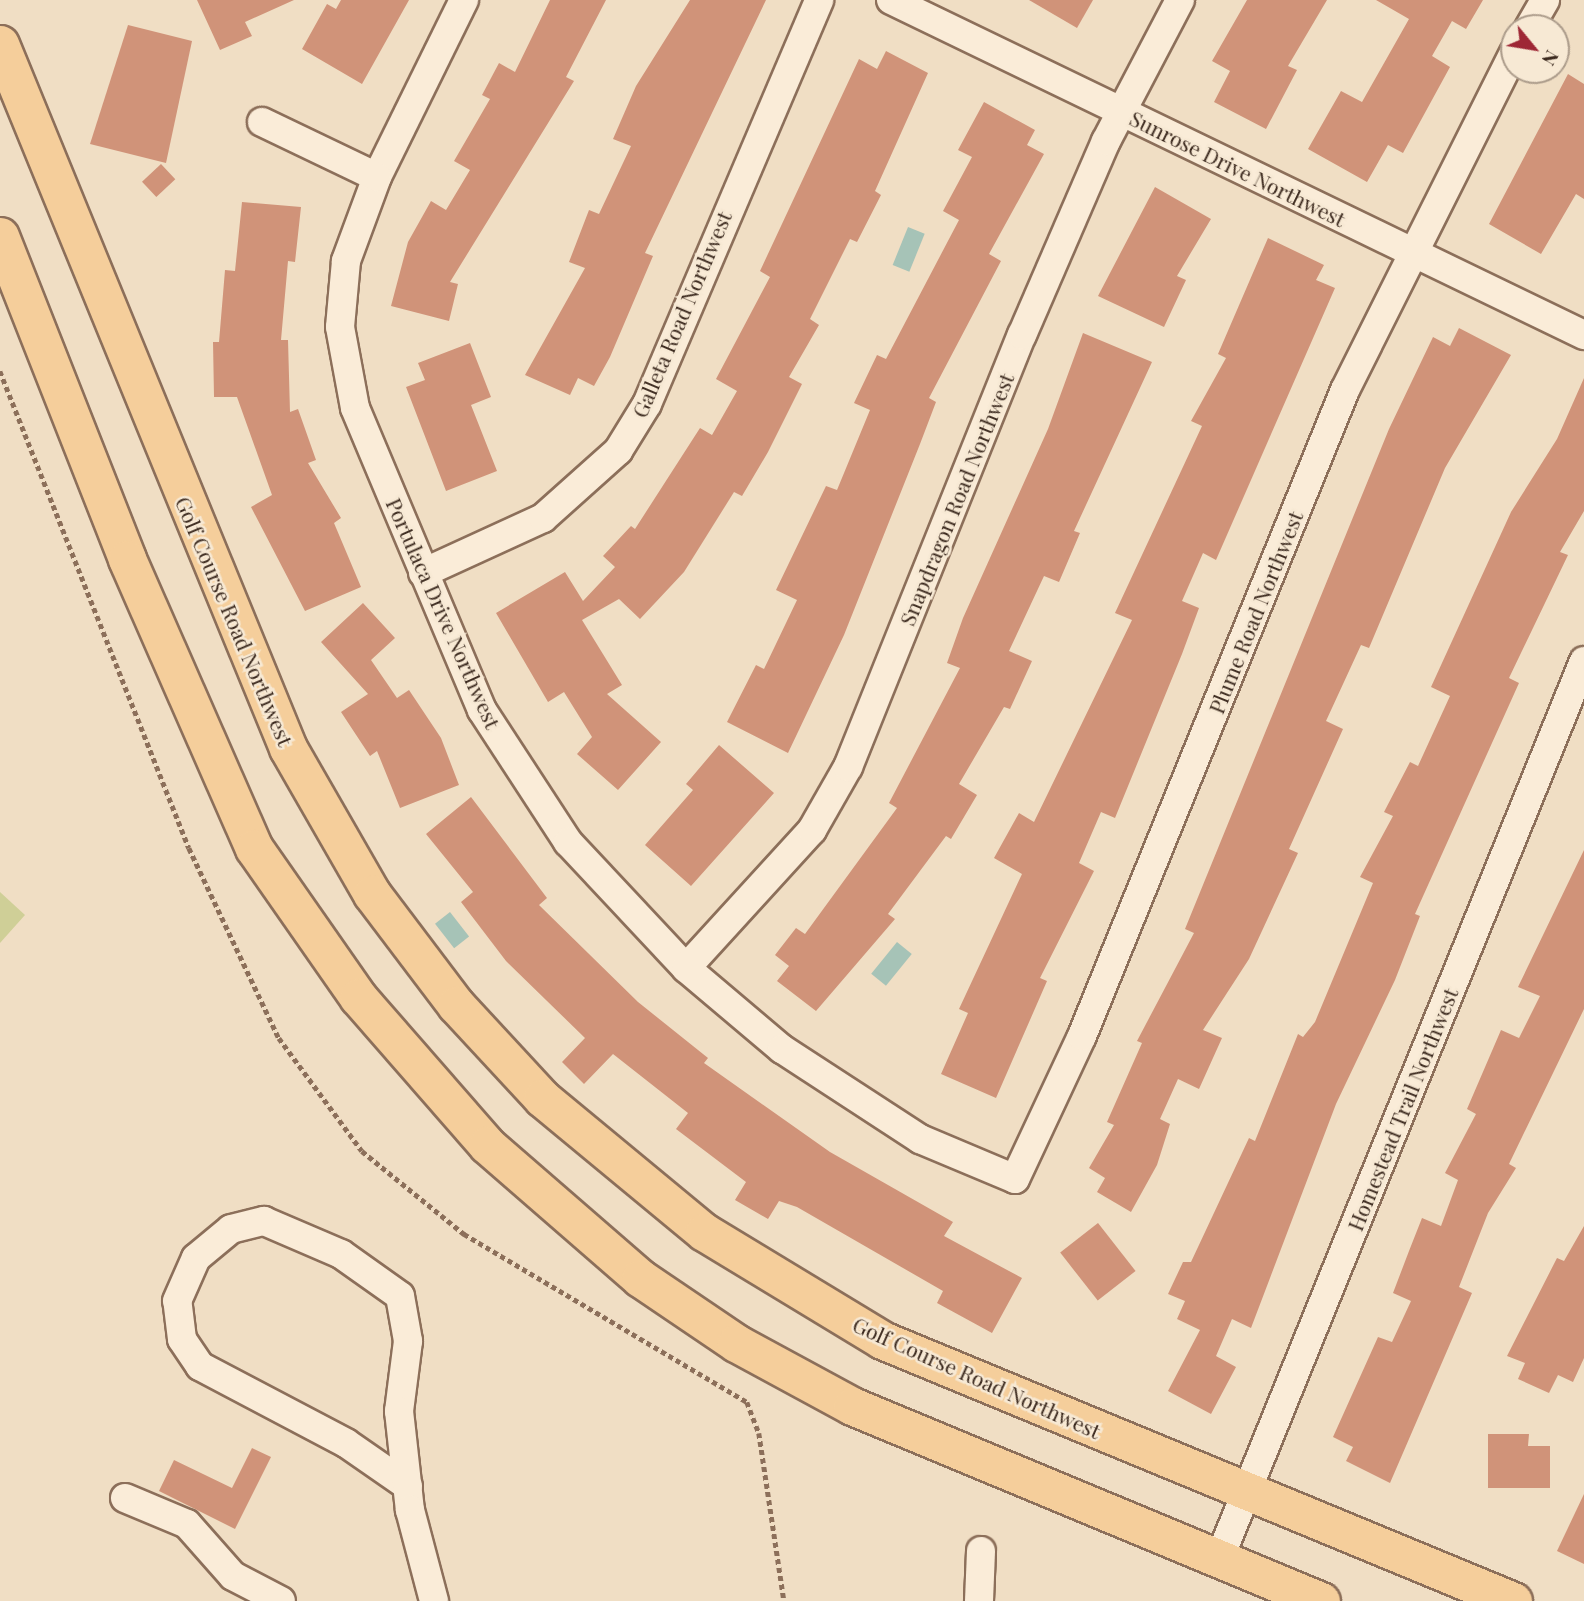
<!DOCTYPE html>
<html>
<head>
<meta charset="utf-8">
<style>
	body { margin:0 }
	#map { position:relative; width:1584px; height:1601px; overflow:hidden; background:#f0dec4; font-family:"Playfair Display",serif }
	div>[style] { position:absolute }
	.green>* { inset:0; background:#cfcf97 }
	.water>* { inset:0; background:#a6c3b7; transform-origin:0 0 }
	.building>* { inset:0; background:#d09379; transform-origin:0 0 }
	.path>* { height:4.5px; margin-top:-2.25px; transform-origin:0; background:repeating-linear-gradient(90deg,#8c6f5a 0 5px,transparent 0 8.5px) }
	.roads { filter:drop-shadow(2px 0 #8c6f5a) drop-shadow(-2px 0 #8c6f5a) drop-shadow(0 2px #8c6f5a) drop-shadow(0 -2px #8c6f5a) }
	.minor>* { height:28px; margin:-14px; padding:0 14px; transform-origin:14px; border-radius:14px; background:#faecd8 }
	.major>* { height:37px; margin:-18.5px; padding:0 18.5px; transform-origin:18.5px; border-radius:18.5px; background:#f5ce9b }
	span { translate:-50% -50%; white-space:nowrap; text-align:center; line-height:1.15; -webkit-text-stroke:5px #f7e9d4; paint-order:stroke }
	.street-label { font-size:21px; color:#3b291e }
	.north { position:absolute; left:1500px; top:14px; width:70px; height:70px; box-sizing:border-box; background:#f7e9d4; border:2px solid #ac9c8b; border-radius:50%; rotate:120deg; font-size:19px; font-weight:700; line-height:28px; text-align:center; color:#3b291e }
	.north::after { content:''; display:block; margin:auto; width:24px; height:32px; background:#9e2735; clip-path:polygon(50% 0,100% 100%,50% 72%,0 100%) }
</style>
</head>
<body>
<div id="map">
	<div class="green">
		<i style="clip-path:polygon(0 892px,25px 915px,0 943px)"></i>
	</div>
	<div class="water">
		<i style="left:908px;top:227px;width:18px;height:41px;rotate:22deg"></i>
		<i style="left:450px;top:912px;width:31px;height:19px;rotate:52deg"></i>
		<i style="left:897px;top:942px;width:19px;height:41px;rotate:39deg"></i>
	</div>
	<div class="building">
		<i style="clip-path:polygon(197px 0,294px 0,245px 22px,252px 36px,220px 50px)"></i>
		<i style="clip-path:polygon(341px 0,409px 0,362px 84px,302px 49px,327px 4px,336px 9px)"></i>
		<i style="clip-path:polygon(550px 0,606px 0,566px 77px,574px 81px,450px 282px,458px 284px,449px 321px,391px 306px,408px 242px,431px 201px,446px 210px,470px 170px,454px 161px,490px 99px,482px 95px,499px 63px,515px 72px)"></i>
		<i style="clip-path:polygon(690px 0,766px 0,645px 253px,653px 256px,610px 357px,594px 386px,578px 378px,570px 395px,525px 375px,585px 268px,569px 262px,589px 210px,599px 214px,631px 146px,613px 139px,636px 86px)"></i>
		<i style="clip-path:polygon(1029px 0,1093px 0,1077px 28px)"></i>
		<i style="clip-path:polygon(1247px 0,1327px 0,1288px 66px,1297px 70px,1266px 129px,1214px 102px,1230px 71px,1212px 61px)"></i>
		<i style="clip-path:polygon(1376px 0,1483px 0,1466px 29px,1452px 21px,1432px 56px,1450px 67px,1403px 153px,1388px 145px,1367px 182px,1308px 149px,1341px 91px,1362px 102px,1409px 19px)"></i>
		<i style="clip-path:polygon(128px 25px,192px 41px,166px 163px,90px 144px)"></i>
		<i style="clip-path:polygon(886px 51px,928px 73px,875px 191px,881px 195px,857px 242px,850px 239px,810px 319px,819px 325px,789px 377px,802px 384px,768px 452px,742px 496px,734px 492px,684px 572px,640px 619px,619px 599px,582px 620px,622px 685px,607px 694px,661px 742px,618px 790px,577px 754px,592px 737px,564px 692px,548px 702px,496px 613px,565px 572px,583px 601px,615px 567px,603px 556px,631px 526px,635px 529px,700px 428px,712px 435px,737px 391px,716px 379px,770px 277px,760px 271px,859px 59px,877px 69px)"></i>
		<i style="clip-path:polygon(1568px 74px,1584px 84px,1584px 199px,1576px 194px,1541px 254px,1489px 224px)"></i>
		<i style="clip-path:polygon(984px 102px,1035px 130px,1027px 145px,1044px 154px,989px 254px,1001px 261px,929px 398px,936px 402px,920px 444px,844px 635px,788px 753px,727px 722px,756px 665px,764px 669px,797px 600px,776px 590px,826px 486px,837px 490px,870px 410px,854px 403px,877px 355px,886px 359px,959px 220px,943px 211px,972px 157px,958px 150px)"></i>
		<i style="left:161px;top:164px;width:21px;height:26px;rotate:47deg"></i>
		<i style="clip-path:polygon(1155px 187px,1211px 219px,1177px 276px,1186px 280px,1164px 327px,1098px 296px)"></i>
		<i style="clip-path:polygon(242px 202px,301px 207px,295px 262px,288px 261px,281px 340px,288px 340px,290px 412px,298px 409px,316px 460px,308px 463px,341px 518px,334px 523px,361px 587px,305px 611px,251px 507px,272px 495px,237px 397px,214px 397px,213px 342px,219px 342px,225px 270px,235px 271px)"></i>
		<i style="clip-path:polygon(1268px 238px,1324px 265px,1316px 280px,1335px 288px,1216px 560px,1203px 553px,1182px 601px,1199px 608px,1182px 654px,1115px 818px,1101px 812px,1079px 863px,1094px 871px,1040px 978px,1047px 981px,996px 1098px,941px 1074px,968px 1013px,959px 1009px,1022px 874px,994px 858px,1019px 813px,1034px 822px,1132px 620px,1115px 613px,1202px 426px,1191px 421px,1226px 358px,1218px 354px)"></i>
		<i style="clip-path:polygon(1459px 328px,1511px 355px,1445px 468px,1369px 648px,1361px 645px,1326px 721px,1343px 729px,1289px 849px,1298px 853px,1249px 959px,1203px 1030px,1222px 1038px,1199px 1089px,1178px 1079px,1160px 1119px,1170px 1124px,1157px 1165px,1131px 1212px,1097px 1192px,1105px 1178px,1089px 1168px,1114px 1125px,1107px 1122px,1142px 1043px,1137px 1041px,1194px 933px,1185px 929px,1389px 429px,1433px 337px,1450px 346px)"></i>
		<i style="clip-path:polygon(1083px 333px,1152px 362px,1074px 531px,1080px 533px,1059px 582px,1044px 576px,1009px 651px,1032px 661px,1010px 709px,1004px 707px,959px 784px,977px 795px,951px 839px,946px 836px,888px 914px,895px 919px,816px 1011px,777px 981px,789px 966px,775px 955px,796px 928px,805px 934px,897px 808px,889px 803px,960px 668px,947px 663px,963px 618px,1048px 429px)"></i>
		<i style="clip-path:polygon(470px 343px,491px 397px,471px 405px,497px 471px,446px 491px,406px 387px,425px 380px,418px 363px)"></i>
		<i style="clip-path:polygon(1584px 378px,1584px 511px,1560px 552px,1568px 555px,1509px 678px,1519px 683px,1415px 914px,1420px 916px,1395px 980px,1336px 1104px,1251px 1328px,1232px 1319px,1216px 1356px,1236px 1367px,1211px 1414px,1168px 1391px,1200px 1330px,1177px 1319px,1185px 1301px,1168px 1294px,1183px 1262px,1191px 1262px,1249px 1138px,1255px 1141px,1298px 1034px,1303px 1037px,1315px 1022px,1373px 883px,1360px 877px,1393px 816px,1384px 812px,1410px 762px,1418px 766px,1450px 696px,1431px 687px,1511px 512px,1557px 439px)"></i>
		<i style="clip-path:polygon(363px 603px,395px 638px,371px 660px,397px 698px,409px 690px,441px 738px,459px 785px,400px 808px,377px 751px,370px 756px,341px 712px,368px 694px,321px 642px)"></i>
		<i style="clip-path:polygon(719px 745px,774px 793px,691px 886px,645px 845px,693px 790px,686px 784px)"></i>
		<i style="clip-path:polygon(471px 797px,547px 898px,539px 905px,638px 1002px,708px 1058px,704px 1063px,830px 1152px,953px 1222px,944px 1236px,1022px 1278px,992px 1333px,937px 1303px,943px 1291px,797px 1207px,779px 1201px,768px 1219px,735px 1200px,746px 1182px,676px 1129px,688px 1113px,613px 1054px,584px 1084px,562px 1062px,585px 1038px,506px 961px,461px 902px,473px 892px,426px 834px)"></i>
		<i style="clip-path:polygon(1584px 850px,1584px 1009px,1509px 1164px,1516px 1168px,1488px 1213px,1459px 1287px,1472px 1293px,1390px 1483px,1346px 1461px,1353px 1447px,1333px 1437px,1378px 1337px,1392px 1342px,1411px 1301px,1393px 1293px,1409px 1251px,1422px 1218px,1441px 1226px,1458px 1180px,1445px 1173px,1476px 1114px,1467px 1109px,1501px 1030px,1519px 1038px,1540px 996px,1518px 987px)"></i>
		<i style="left:1098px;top:1223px;width:61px;height:48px;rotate:52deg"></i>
		<i style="clip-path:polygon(1584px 1226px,1584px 1358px,1573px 1382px,1558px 1375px,1549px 1393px,1518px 1379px,1525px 1363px,1507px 1356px,1557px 1258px,1564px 1261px)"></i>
		<i style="clip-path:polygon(1488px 1434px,1529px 1434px,1528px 1446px,1550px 1446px,1550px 1488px,1488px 1488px)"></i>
		<i style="clip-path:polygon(252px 1448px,271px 1457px,235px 1529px,159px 1491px,174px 1460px,232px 1488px)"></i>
		<i style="clip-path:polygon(1584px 1494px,1584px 1564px,1557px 1551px)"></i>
	</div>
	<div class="path">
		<i style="left:0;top:371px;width:513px;rotate:68.39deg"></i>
		<i style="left:189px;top:848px;width:210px;rotate:64.7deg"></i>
		<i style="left:279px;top:1038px;width:140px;rotate:53.7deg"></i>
		<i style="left:362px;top:1151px;width:132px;rotate:39.1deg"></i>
		<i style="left:464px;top:1234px;width:329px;rotate:30.7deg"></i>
		<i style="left:747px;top:1402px;width:33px;rotate:69deg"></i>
		<i style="left:759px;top:1433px;width:170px;rotate:81.5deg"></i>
	</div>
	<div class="roads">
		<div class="minor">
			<i style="left:464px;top:0;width:197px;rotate:116.2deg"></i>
			<i style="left:377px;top:177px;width:90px;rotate:110.3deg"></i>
			<i style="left:346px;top:261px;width:66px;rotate:95.2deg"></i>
			<i style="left:340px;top:327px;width:82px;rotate:79.5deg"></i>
			<i style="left:355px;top:408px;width:328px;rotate:67.2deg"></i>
			<i style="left:482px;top:710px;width:158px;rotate:56.9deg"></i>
			<i style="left:568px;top:842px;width:173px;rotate:46.9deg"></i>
			<i style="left:686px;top:968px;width:126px;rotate:40.2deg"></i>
			<i style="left:782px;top:1049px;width:165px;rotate:33.1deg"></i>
			<i style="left:920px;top:1139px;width:103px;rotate:22.8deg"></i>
			<i style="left:1015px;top:1179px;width:158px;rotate:-64.9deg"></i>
			<i style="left:1082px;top:1036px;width:697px;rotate:-67.85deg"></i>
			<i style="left:1345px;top:390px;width:377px;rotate:-63.4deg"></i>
			<i style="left:891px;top:0;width:770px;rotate:25.8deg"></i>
			<i style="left:1529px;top:28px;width:32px;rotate:-60deg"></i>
			<i style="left:262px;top:122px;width:127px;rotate:25.6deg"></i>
			<i style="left:423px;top:573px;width:132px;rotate:-24.6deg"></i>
			<i style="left:543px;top:518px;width:101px;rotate:-41.8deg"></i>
			<i style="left:618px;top:451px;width:55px;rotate:-58.3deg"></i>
			<i style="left:647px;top:404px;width:439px;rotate:-66.9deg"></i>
			<i style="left:686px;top:968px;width:187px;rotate:-47.6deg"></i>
			<i style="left:812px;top:830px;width:73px;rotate:-60.3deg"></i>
			<i style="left:848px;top:767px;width:466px;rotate:-68.1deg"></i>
			<i style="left:1022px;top:335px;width:211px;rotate:-66.6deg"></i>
			<i style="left:1106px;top:141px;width:159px;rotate:-62.3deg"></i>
			<i style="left:408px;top:1486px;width:75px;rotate:-145.3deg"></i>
			<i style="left:346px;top:1443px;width:165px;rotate:-152.2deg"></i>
			<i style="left:200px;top:1366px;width:32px;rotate:-124deg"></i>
			<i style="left:182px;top:1339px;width:38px;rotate:-97deg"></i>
			<i style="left:177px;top:1301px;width:47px;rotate:-66.2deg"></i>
			<i style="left:196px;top:1258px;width:45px;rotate:-39.6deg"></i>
			<i style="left:231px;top:1229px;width:34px;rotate:-14deg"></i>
			<i style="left:264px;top:1221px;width:84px;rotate:23.2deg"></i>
			<i style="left:341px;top:1254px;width:72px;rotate:35.4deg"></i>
			<i style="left:400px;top:1296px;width:46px;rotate:79.9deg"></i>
			<i style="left:408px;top:1341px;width:71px;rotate:97.3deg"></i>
			<i style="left:399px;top:1411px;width:100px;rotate:83.7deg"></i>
			<i style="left:410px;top:1510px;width:94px;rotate:75.2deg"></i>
			<i style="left:125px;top:1498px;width:67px;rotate:22.8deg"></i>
			<i style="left:187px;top:1524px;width:69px;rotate:48.5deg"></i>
			<i style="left:233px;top:1576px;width:54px;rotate:27.5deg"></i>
			<i style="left:1220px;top:1557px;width:967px;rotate:-67.89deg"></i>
			<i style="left:979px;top:1601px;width:50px;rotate:-87.7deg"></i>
		</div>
		<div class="major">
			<i style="left:0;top:44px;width:761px;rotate:67.75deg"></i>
			<i style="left:288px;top:748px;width:168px;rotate:60.1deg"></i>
			<i style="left:372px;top:894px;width:139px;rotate:52.9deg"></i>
			<i style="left:456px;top:1005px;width:127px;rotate:47.2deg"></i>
			<i style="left:542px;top:1098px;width:210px;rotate:39.6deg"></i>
			<i style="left:704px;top:1232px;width:208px;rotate:31.2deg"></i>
			<i style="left:882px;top:1340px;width:683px;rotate:22.47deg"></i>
			<i style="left:0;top:236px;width:347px;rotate:68.5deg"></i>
			<i style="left:127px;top:559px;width:316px;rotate:66.3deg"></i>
			<i style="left:254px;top:848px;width:182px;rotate:55.1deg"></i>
			<i style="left:358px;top:997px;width:196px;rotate:48.9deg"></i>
			<i style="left:487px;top:1145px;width:203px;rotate:41deg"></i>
			<i style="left:640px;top:1278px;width:116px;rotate:34.1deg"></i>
			<i style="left:736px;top:1343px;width:132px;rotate:28.5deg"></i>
			<i style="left:852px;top:1406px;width:508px;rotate:22.58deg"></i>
		</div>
	</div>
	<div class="street-label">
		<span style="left:1238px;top:168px;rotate:26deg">Sunrose Drive Northwest</span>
		<span style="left:681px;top:314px;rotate:-67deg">Galleta Road Northwest</span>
		<span style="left:956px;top:499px;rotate:-68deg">Snapdragon Road Northwest</span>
		<span style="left:1255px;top:612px;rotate:-68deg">Plume Road Northwest</span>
		<span style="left:444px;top:613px;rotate:66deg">Portulaca Drive Northwest</span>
		<span style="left:235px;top:621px;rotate:67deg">Golf Course Road Northwest</span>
		<span style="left:1402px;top:1109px;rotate:-68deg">Homestead Trail Northwest</span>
		<span style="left:977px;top:1377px;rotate:24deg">Golf Course Road Northwest</span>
	</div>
	<div class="north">N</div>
</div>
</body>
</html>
